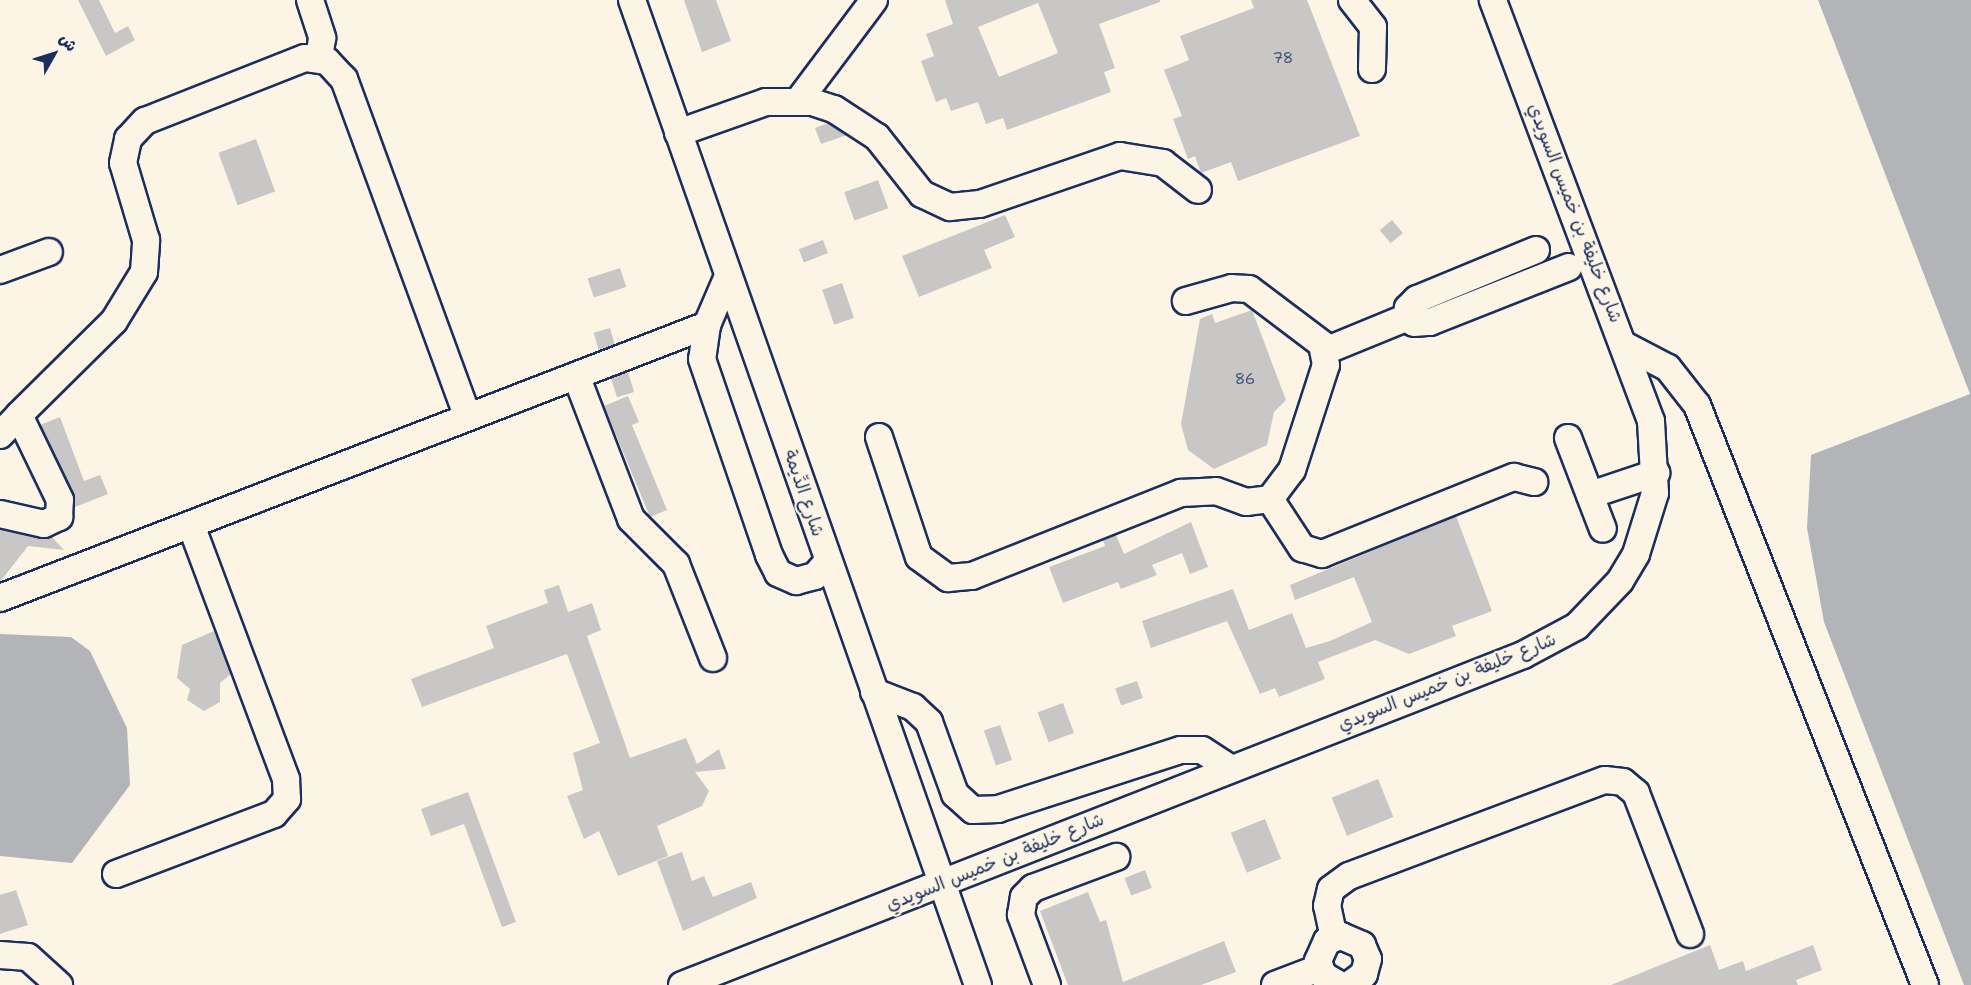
<!DOCTYPE html>
<html>
<head>
<meta charset="utf-8">
<style>
	body { margin:0 }
	#map { position:relative; width:1971px; height:985px; overflow:hidden; background:#fcf5e5; font-family:"Shantell Sans","Playpen Sans Arabic",sans-serif }
	div>[style] { position:absolute }
	.water>* { inset:0; background:#b2b4b8 }
	.building>* { inset:0; background:#c8c7c6; transform-origin:0 0 }
	.roads { filter:drop-shadow(2px 0 #1b2f5e) drop-shadow(-2px 0 #1b2f5e) drop-shadow(0 2px #1b2f5e) drop-shadow(0 -2px #1b2f5e) }
	.minor>* { height:26px; margin:-13px; padding:0 13px; transform-origin:13px; border-radius:13px; background:#fcf5e5 }
	span { translate:-50% -50%; white-space:nowrap; text-align:center; line-height:1.15; -webkit-text-stroke:4.5px #fcf5e5; paint-order:stroke }
	.number-label { font-size:15px; color:#465578 }
	.number-label span { -webkit-text-stroke-width:0 }
	.street-label { font-size:18px; color:#1b2f5e }
	.north { position:absolute; left:24px; top:24px; width:60px; height:60px; -webkit-text-stroke:4px #fcf5e5; paint-order:stroke; rotate:51deg; font-size:16px; font-weight:700; line-height:24px; text-align:center; color:#1b2f5e }
	.north::after { content:''; display:block; margin:auto; width:21px; height:27px; background:#1b2f5e; clip-path:polygon(50% 0,100% 100%,50% 72%,0 100%) }
</style>
</head>
<body>
<div id="map">
	<div class="water">
		<i style="clip-path:polygon(1818px 0,1971px 0,1971px 985px,1964px 985px,1824px 622px,1807px 528px,1811px 455px,1970px 394px)"></i>
		<i style="clip-path:polygon(0 634px,71px 637px,90px 651px,127px 728px,130px 785px,72px 863px,0 856px)"></i>
	</div>
	<div class="building">
		<i style="clip-path:polygon(78px 0,99px 0,115px 33px,128px 26px,135px 40px,106px 56px)"></i>
		<i style="clip-path:polygon(684px 0,716px 0,731px 41px,702px 52px)"></i>
		<i style="clip-path:polygon(evenodd,945px 0,1160px 0,1160px 2px,1099px 24px,1115px 68px,1104px 72px,1111px 92px,1007px 130px,1003px 118px,986px 124px,978px 102px,951px 111px,946px 98px,936px 102px,921px 61px,934px 56px,926px 34px,953px 24px,945px 0,1038px 3px,1058px 53px,999px 77px,978px 27px,1038px 3px)"></i>
		<i style="clip-path:polygon(1251px 0,1307px 0,1360px 136px,1238px 181px,1231px 162px,1201px 173px,1195px 156px,1188px 159px,1173px 119px,1182px 116px,1164px 70px,1189px 60px,1180px 36px,1254px 8px)"></i>
		<i style="clip-path:polygon(828px 123px,847px 135px,821px 144px,815px 128px)"></i>
		<i style="left:256px;top:139px;width:56px;height:40px;rotate:70deg"></i>
		<i style="left:878px;top:180px;width:30px;height:36px;rotate:70deg"></i>
		<i style="clip-path:polygon(1005px 215px,1015px 237px,984px 250px,992px 268px,919px 297px,902px 256px)"></i>
		<i style="left:1392px;top:220px;width:17px;height:16px;rotate:50deg"></i>
		<i style="left:823px;top:240px;width:14px;height:26px;rotate:69deg"></i>
		<i style="left:620px;top:268px;width:20px;height:34px;rotate:72deg"></i>
		<i style="left:842px;top:283px;width:37px;height:21px;rotate:71deg"></i>
		<i style="clip-path:polygon(1252px 310px,1286px 400px,1274px 412px,1267px 445px,1214px 469px,1188px 450px,1181px 424px,1200px 319px,1212px 314px,1215px 323px)"></i>
		<i style="left:610px;top:328px;width:18px;height:17px;rotate:74deg"></i>
		<i style="left:628px;top:372px;width:21px;height:18px;rotate:73deg"></i>
		<i style="clip-path:polygon(628px 396px,639px 422px,632px 425px,667px 510px,650px 517px,604px 406px)"></i>
		<i style="clip-path:polygon(60px 417px,84px 481px,100px 475px,108px 494px,75px 507px,40px 425px)"></i>
		<i style="clip-path:polygon(1456px 516px,1492px 611px,1452px 626px,1456px 636px,1409px 654px,1375px 640px,1318px 662px,1325px 679px,1279px 697px,1275px 688px,1260px 694px,1227px 621px,1151px 648px,1142px 621px,1233px 589px,1249px 630px,1292px 613px,1306px 648px,1330px 641px,1372px 622px,1354px 577px,1295px 600px,1290px 585px)"></i>
		<i style="clip-path:polygon(1191px 522px,1208px 567px,1190px 574px,1182px 553px,1152px 565px,1157px 575px,1121px 589px,1118px 582px,1063px 603px,1049px 567px,1105px 546px,1103px 540px,1116px 535px,1124px 554px)"></i>
		<i style="clip-path:polygon(0 529px,52px 537px,64px 550px,28px 546px,0 582px)"></i>
		<i style="clip-path:polygon(559px 585px,568px 612px,592px 603px,601px 630px,587px 636px,630px 758px,686px 738px,697px 764px,719px 749px,726px 769px,695px 772px,709px 791px,702px 806px,657px 826px,668px 856px,618px 876px,599px 831px,584px 839px,567px 796px,583px 790px,573px 753px,600px 743px,567px 654px,422px 707px,411px 679px,494px 648px,486px 626px,548px 603px,544px 590px)"></i>
		<i style="clip-path:polygon(214px 631px,231px 674px,220px 683px,220px 702px,204px 711px,187px 700px,190px 689px,177px 678px,182px 645px)"></i>
		<i style="left:1137px;top:681px;width:18px;height:23px;rotate:71deg"></i>
		<i style="left:1063px;top:703px;width:32px;height:27px;rotate:70deg"></i>
		<i style="left:1000px;top:725px;width:37px;height:17px;rotate:71deg"></i>
		<i style="left:1378px;top:779px;width:41px;height:50px;rotate:68deg"></i>
		<i style="clip-path:polygon(468px 792px,516px 922px,502px 927px,464px 824px,431px 836px,421px 809px)"></i>
		<i style="left:1265px;top:819px;width:43px;height:37px;rotate:68deg"></i>
		<i style="clip-path:polygon(682px 852px,692px 881px,704px 876px,713px 897px,751px 882px,757px 898px,683px 931px,657px 861px)"></i>
		<i style="left:1145px;top:870px;width:19px;height:22px;rotate:69deg"></i>
		<i style="clip-path:polygon(16px 890px,28px 925px,0 934px,0 895px)"></i>
		<i style="clip-path:polygon(1088px 892px,1100px 922px,1106px 920px,1123px 982px,1224px 941px,1236px 972px,1201px 985px,1068px 985px,1040px 911px)"></i>
		<i style="clip-path:polygon(1710px 945px,1719px 970px,1743px 961px,1746px 971px,1813px 945px,1822px 970px,1796px 980px,1798px 985px,1611px 985px)"></i>
	</div>
	<div class="roads">
		<div class="minor">
			<i style="left:310px;top:0;width:40px;rotate:72deg"></i>
			<i style="left:322px;top:38px;width:21px;rotate:98deg"></i>
			<i style="left:632px;top:0;width:1044px;rotate:70.65deg"></i>
			<i style="left:1352px;top:0;width:34px;rotate:52deg"></i>
			<i style="left:1373px;top:27px;width:42px;rotate:91.4deg"></i>
			<i style="left:799px;top:100px;width:125px;rotate:-53.1deg"></i>
			<i style="left:678px;top:133px;width:93px;rotate:-19.4deg"></i>
			<i style="left:766px;top:102px;width:46px"></i>
			<i style="left:812px;top:102px;width:23px;rotate:18deg"></i>
			<i style="left:834px;top:109px;width:51px;rotate:33.1deg"></i>
			<i style="left:877px;top:137px;width:73px;rotate:51.7deg"></i>
			<i style="left:922px;top:194px;width:31px;rotate:25deg"></i>
			<i style="left:950px;top:207px;width:30px;rotate:-6deg"></i>
			<i style="left:980px;top:204px;width:148px;rotate:-18.9deg"></i>
			<i style="left:1120px;top:156px;width:44px;rotate:9.2deg"></i>
			<i style="left:1163px;top:163px;width:44px;rotate:37.6deg"></i>
			<i style="left:1536px;top:250px;width:129px;rotate:157.6deg"></i>
			<i style="left:1417px;top:299px;width:13px;rotate:135deg"></i>
			<i style="left:1408px;top:308px;width:9px;rotate:90deg"></i>
			<i style="left:1408px;top:317px;width:8px;rotate:45deg"></i>
			<i style="left:1414px;top:323px;width:16px;rotate:-4deg"></i>
			<i style="left:1430px;top:322px;width:149px;rotate:-21.6deg"></i>
			<i style="left:0;top:270px;width:52px;rotate:-20.2deg"></i>
			<i style="left:728px;top:276px;width:53px;rotate:113.2deg"></i>
			<i style="left:707px;top:325px;width:34px;rotate:98deg"></i>
			<i style="left:702px;top:359px;width:207px;rotate:71.1deg"></i>
			<i style="left:769px;top:555px;width:20px;rotate:63deg"></i>
			<i style="left:778px;top:573px;width:20px;rotate:24deg"></i>
			<i style="left:796px;top:581px;width:20px;rotate:-15deg"></i>
			<i style="left:815px;top:576px;width:20px;rotate:-49deg"></i>
			<i style="left:1626px;top:346px;width:47px;rotate:27.6deg"></i>
			<i style="left:1668px;top:368px;width:47px;rotate:51.9deg"></i>
			<i style="left:1697px;top:405px;width:623px;rotate:68.54deg"></i>
			<i style="left:1325px;top:351px;width:90px;rotate:-22.3deg"></i>
			<i style="left:577px;top:378px;width:151px;rotate:69deg"></i>
			<i style="left:631px;top:519px;width:64px;rotate:45deg"></i>
			<i style="left:676px;top:564px;width:101px;rotate:68.5deg"></i>
			<i style="left:0;top:435px;width:28px;rotate:-46deg"></i>
			<i style="left:879px;top:437px;width:126px;rotate:71.6deg"></i>
			<i style="left:919px;top:557px;width:36px;rotate:36deg"></i>
			<i style="left:948px;top:578px;width:24px;rotate:-5deg"></i>
			<i style="left:972px;top:576px;width:225px;rotate:-21.7deg"></i>
			<i style="left:1181px;top:493px;width:35px;rotate:-3deg"></i>
			<i style="left:1216px;top:491px;width:32px;rotate:20deg"></i>
			<i style="left:1246px;top:502px;width:24px;rotate:-7deg"></i>
			<i style="left:1270px;top:499px;width:36px;rotate:-53deg"></i>
			<i style="left:1292px;top:470px;width:110px;rotate:-72.1deg"></i>
			<i style="left:1326px;top:365px;width:21px;rotate:-101deg"></i>
			<i style="left:1322px;top:344px;width:91px;rotate:-143deg"></i>
			<i style="left:1249px;top:289px;width:17px;rotate:-177deg"></i>
			<i style="left:1232px;top:288px;width:48px;rotate:164.2deg"></i>
			<i style="left:1568px;top:438px;width:97px;rotate:69deg"></i>
			<i style="left:1590px;top:495px;width:70px;rotate:-18.4deg"></i>
			<i style="left:1270px;top:499px;width:59px;rotate:56.9deg"></i>
			<i style="left:1302px;top:548px;width:21px;rotate:17deg"></i>
			<i style="left:1322px;top:554px;width:207px;rotate:-21.9deg"></i>
			<i style="left:1514px;top:477px;width:21px;rotate:14deg"></i>
			<i style="left:0;top:514px;width:45px;rotate:12.8deg"></i>
			<i style="left:44px;top:524px;width:17px;rotate:-25deg"></i>
			<i style="left:59px;top:517px;width:17px;rotate:-87deg"></i>
			<i style="left:60px;top:500px;width:94px;rotate:-115.8deg"></i>
			<i style="left:19px;top:415px;width:134px;rotate:-44.7deg"></i>
			<i style="left:114px;top:321px;width:57px;rotate:-58.5deg"></i>
			<i style="left:144px;top:272px;width:32px;rotate:-86deg"></i>
			<i style="left:146px;top:240px;width:80px;rotate:-106.6deg"></i>
			<i style="left:123px;top:163px;width:25px;rotate:-78deg"></i>
			<i style="left:128px;top:139px;width:25px;rotate:-47deg"></i>
			<i style="left:145px;top:121px;width:172px;rotate:-21.5deg"></i>
			<i style="left:305px;top:58px;width:22px;rotate:8deg"></i>
			<i style="left:327px;top:61px;width:25px;rotate:47deg"></i>
			<i style="left:344px;top:79px;width:360px;rotate:69.9deg"></i>
			<i style="left:0;top:598px;width:758px;rotate:-21.11deg"></i>
			<i style="left:874px;top:692px;width:42px;rotate:21deg"></i>
			<i style="left:913px;top:707px;width:22px;rotate:43deg"></i>
			<i style="left:929px;top:722px;width:77px;rotate:70.1deg"></i>
			<i style="left:955px;top:794px;width:24px;rotate:42deg"></i>
			<i style="left:973px;top:810px;width:25px;rotate:-2deg"></i>
			<i style="left:998px;top:809px;width:192px;rotate:-17.9deg"></i>
			<i style="left:1181px;top:750px;width:21px"></i>
			<i style="left:1202px;top:750px;width:33px;rotate:33deg"></i>
			<i style="left:116px;top:874px;width:169px;rotate:-20.8deg"></i>
			<i style="left:274px;top:814px;width:20px;rotate:-49deg"></i>
			<i style="left:287px;top:799px;width:20px;rotate:-93deg"></i>
			<i style="left:286px;top:779px;width:271px;rotate:-110.5deg"></i>
			<i style="left:1334px;top:938px;width:33px;rotate:-102deg"></i>
			<i style="left:1327px;top:906px;width:17px;rotate:-77deg"></i>
			<i style="left:1331px;top:889px;width:22px;rotate:-36deg"></i>
			<i style="left:1349px;top:876px;width:273px;rotate:-20.6deg"></i>
			<i style="left:1605px;top:780px;width:18px;rotate:6deg"></i>
			<i style="left:1623px;top:782px;width:17px;rotate:40deg"></i>
			<i style="left:1636px;top:793px;width:151px;rotate:69deg"></i>
			<i style="left:0;top:955px;width:28px;rotate:4deg"></i>
			<i style="left:28px;top:957px;width:42px;rotate:42.1deg"></i>
			<i style="left:682px;top:985px;width:903px;rotate:-21.42deg"></i>
			<i style="left:1523px;top:655px;width:61px;rotate:-28.2deg"></i>
			<i style="left:1577px;top:626px;width:62px;rotate:-46.3deg"></i>
			<i style="left:1620px;top:581px;width:31px;rotate:-59deg"></i>
			<i style="left:1636px;top:554px;width:64px;rotate:-72.7deg"></i>
			<i style="left:1655px;top:493px;width:72px;rotate:-93.2deg"></i>
			<i style="left:1651px;top:421px;width:450px;rotate:-110.6deg"></i>
			<i style="left:1047px;top:985px;width:75px;rotate:-110.4deg"></i>
			<i style="left:1021px;top:915px;width:18px;rotate:-81deg"></i>
			<i style="left:1024px;top:897px;width:13px;rotate:-45deg"></i>
			<i style="left:1033px;top:888px;width:89px;rotate:-20.5deg"></i>
			<i style="left:1275px;top:985px;width:47px;rotate:-21.1deg"></i>
			<i style="left:1340px;top:985px;width:20px;rotate:-150deg"></i>
			<i style="left:1323px;top:975px;width:15px;rotate:-110deg"></i>
			<i style="left:1318px;top:961px;width:22px;rotate:-66deg"></i>
			<i style="left:1327px;top:941px;width:15px;rotate:-20deg"></i>
			<i style="left:1341px;top:936px;width:23px;rotate:23deg"></i>
			<i style="left:1362px;top:945px;width:15px;rotate:67deg"></i>
			<i style="left:1368px;top:959px;width:16px;rotate:105deg"></i>
			<i style="left:1364px;top:974px;width:19px;rotate:144deg"></i>
		</div>
	</div>
	<div class="number-label">
		<span style="left:1283px;top:59px">78</span>
		<span style="left:1245px;top:380px">86</span>
	</div>
	<div class="street-label">
		<span style="left:1575px;top:213px;rotate:69deg">شارع خليفة بن خميس السويدي</span>
		<span style="left:804px;top:493px;rotate:71deg">شارع الدِّيمة</span>
		<span style="left:1447px;top:682px;rotate:-22deg">شارع خليفة بن خميس السويدي</span>
		<span style="left:995px;top:862px;rotate:-22deg">شارع خليفة بن خميس السويدي</span>
	</div>
	<div class="north">ش</div>
</div>
</body>
</html>
